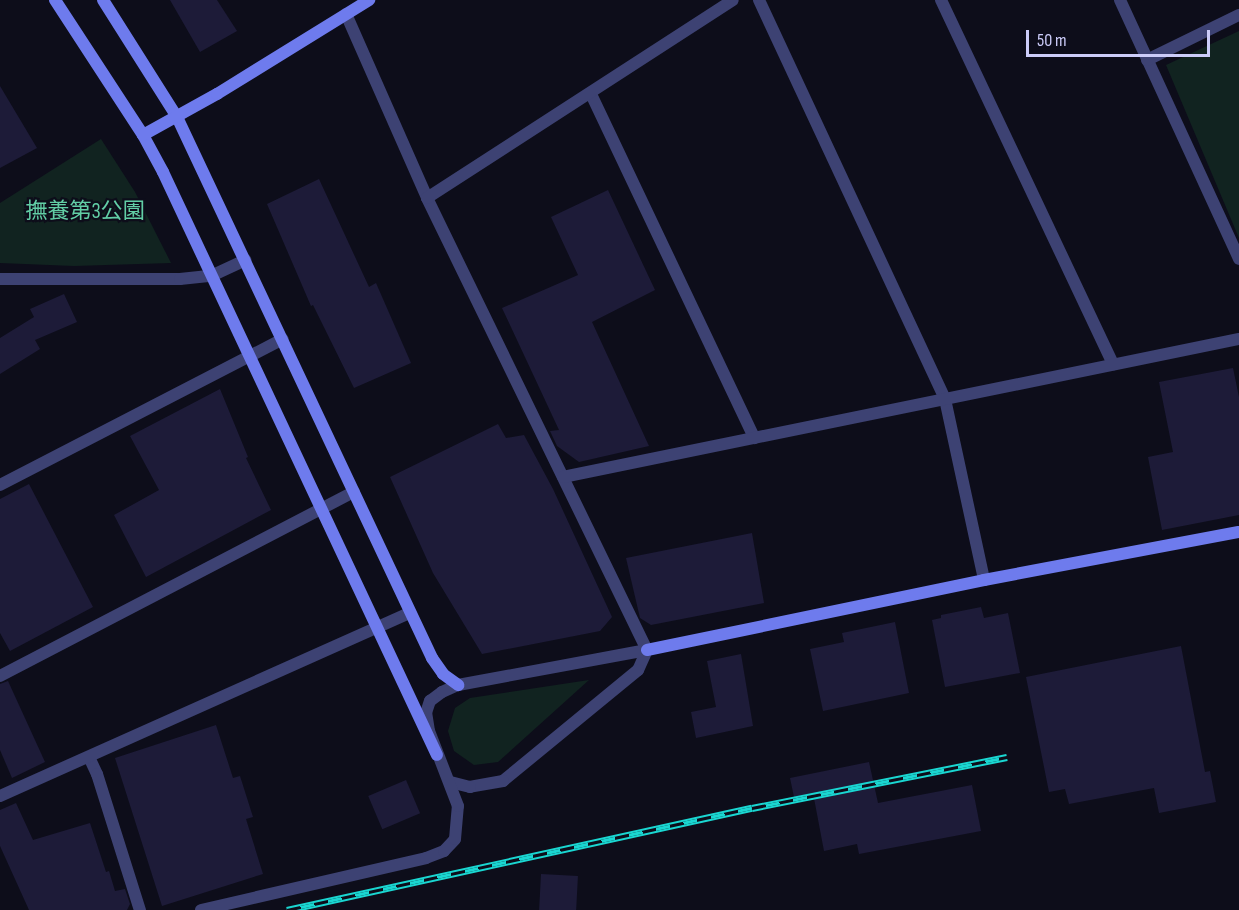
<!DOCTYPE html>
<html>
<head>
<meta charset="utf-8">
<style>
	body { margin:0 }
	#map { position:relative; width:1239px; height:910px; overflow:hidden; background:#0d0d1a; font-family:"Sofia Sans Condensed","Noto Sans JP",sans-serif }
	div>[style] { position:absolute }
	.green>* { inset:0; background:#112320 }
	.building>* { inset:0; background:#1d1b38; transform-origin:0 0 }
	.street>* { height:12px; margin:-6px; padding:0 6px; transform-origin:6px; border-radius:6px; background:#3d4273 }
	.secondary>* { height:12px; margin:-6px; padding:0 6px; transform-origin:6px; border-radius:6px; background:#6e7bed }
	.rail>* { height:7px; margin-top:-3.5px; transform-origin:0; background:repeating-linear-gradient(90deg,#0d0d1a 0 14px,#1ad6d1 0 28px); box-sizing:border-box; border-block:2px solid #1ad6d1 }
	span { translate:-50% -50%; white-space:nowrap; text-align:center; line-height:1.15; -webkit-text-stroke:4.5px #0d0d1a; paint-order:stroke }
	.park-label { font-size:22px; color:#62cea6 }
	.scale { position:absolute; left:1026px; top:30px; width:184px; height:27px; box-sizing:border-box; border:3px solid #ccccf9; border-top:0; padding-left:8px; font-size:18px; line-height:21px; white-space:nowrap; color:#ccccf9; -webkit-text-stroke:4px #0d0d1a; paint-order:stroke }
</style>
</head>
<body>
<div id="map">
	<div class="green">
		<i style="clip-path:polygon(1239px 31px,1239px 238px,1166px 65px)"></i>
		<i style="clip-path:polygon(101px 139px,135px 192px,171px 263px,74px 266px,0 263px,0 203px)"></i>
		<i style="clip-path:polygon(589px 680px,498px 762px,474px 765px,454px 751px,448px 731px,455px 708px,470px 698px)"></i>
	</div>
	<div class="building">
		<i style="clip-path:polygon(170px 0,217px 0,237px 31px,200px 52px)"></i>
		<i style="clip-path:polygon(0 86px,37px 148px,0 168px)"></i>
		<i style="clip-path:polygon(319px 179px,369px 287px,376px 283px,411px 363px,354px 388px,313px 305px,311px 306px,267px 204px)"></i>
		<i style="clip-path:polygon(608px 190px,655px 290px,592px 322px,649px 446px,579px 462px,557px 446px,550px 431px,559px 430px,502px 308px,578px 275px,551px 217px)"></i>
		<i style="clip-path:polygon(64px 294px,77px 322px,35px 340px,40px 349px,0 374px,0 338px,34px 317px,30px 309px)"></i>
		<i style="clip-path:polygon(1233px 368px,1239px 397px,1239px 515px,1162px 530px,1148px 457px,1173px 452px,1159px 382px)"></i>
		<i style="clip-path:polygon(220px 389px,248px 457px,246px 458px,271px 510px,146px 577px,114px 515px,159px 490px,130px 436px)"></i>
		<i style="clip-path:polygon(498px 424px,506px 438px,524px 435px,553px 489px,612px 617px,600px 631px,482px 654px,433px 573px,390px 477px)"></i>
		<i style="clip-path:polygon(29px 484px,93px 607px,10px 651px,0 633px,0 499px)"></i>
		<i style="clip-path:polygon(752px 533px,764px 603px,651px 625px,640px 618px,626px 558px)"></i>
		<i style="clip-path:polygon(981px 607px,984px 618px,1008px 613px,1020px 673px,945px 687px,932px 620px,941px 618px,941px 615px)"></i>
		<i style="clip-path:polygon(895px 622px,909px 693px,823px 711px,810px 649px,844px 642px,842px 633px)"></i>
		<i style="clip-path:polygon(1181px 646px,1205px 772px,1210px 771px,1216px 802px,1159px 813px,1154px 788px,1069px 804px,1065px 789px,1049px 792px,1026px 677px)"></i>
		<i style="clip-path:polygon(741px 654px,753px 726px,696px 738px,691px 712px,716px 707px,707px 661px)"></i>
		<i style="clip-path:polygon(8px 681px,45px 762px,12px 778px,0 750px,0 684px)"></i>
		<i style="clip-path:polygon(216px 725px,233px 778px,240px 776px,253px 817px,246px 819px,263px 874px,162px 906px,115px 758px)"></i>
		<i style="clip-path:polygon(869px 762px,878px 803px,972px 785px,981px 831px,859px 854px,857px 844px,824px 851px,813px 793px,794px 797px,790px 778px)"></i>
		<i style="left:406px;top:780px;width:36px;height:41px;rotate:67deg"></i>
		<i style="clip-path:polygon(16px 803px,33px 840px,90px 823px,106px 872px,109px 871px,115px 891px,125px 889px,130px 904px,127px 910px,29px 910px,0 846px,0 810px)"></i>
		<i style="left:541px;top:874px;width:37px;height:36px;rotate:3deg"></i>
	</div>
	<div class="street">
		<i style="left:759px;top:0;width:440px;rotate:65deg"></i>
		<i style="left:945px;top:399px;width:185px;rotate:77.8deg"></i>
		<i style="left:941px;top:0;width:403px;rotate:64.7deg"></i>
		<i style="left:1120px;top:0;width:285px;rotate:65.3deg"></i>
		<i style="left:346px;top:14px;width:201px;rotate:66.2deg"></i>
		<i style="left:427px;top:198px;width:503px;rotate:64.05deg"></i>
		<i style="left:647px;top:650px;width:22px;rotate:114deg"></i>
		<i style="left:638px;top:670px;width:175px;rotate:140.6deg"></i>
		<i style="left:503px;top:781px;width:34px;rotate:170deg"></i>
		<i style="left:470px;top:787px;width:21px;rotate:-166deg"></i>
		<i style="left:1147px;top:60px;width:102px;rotate:-26.1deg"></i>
		<i style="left:591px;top:94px;width:381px;rotate:64.6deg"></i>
		<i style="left:427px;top:198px;width:364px;rotate:-32.9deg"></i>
		<i style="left:0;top:279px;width:180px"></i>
		<i style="left:180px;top:279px;width:31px;rotate:-6deg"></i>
		<i style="left:211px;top:276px;width:38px;rotate:-25deg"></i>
		<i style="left:563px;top:477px;width:690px;rotate:-11.54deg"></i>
		<i style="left:0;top:485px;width:318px;rotate:-27.3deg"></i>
		<i style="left:0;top:676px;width:399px;rotate:-27.5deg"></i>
		<i style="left:89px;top:757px;width:19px;rotate:65deg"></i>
		<i style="left:97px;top:774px;width:143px;rotate:72.5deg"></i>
		<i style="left:0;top:796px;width:449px;rotate:-24.1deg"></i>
		<i style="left:201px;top:910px;width:231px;rotate:-13deg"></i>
		<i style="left:426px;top:858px;width:19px;rotate:-21deg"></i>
		<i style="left:444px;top:851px;width:16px;rotate:-47deg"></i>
		<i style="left:455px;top:839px;width:33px;rotate:-85deg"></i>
		<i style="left:458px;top:806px;width:80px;rotate:-111.1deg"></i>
		<i style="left:429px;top:731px;width:18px;rotate:-99deg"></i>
		<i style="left:426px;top:713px;width:13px;rotate:-72deg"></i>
		<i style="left:430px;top:701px;width:15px;rotate:-37deg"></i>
		<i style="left:442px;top:692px;width:17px;rotate:-24deg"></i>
		<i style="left:458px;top:685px;width:192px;rotate:-10.5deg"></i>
	</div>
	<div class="secondary">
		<i style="left:55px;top:0;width:161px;rotate:56.9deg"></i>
		<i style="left:143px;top:135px;width:42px;rotate:61.6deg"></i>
		<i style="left:163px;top:172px;width:644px;rotate:64.83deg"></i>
		<i style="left:103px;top:0;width:138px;rotate:57.7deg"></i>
		<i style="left:177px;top:117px;width:598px;rotate:64.76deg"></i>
		<i style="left:432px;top:658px;width:19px;rotate:55deg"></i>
		<i style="left:443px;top:674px;width:19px;rotate:36deg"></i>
		<i style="left:143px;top:135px;width:85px;rotate:-29deg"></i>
		<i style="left:217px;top:94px;width:179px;rotate:-31.7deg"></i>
		<i style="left:647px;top:650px;width:344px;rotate:-11.7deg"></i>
		<i style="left:984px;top:580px;width:259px;rotate:-10.7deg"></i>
	</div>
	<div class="rail">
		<i style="left:287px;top:910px;width:476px;rotate:-12.4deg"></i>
		<i style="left:752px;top:808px;width:260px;rotate:-11.3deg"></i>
	</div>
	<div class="park-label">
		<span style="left:85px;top:212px">撫養第3公園</span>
	</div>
	<div class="scale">50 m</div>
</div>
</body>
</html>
